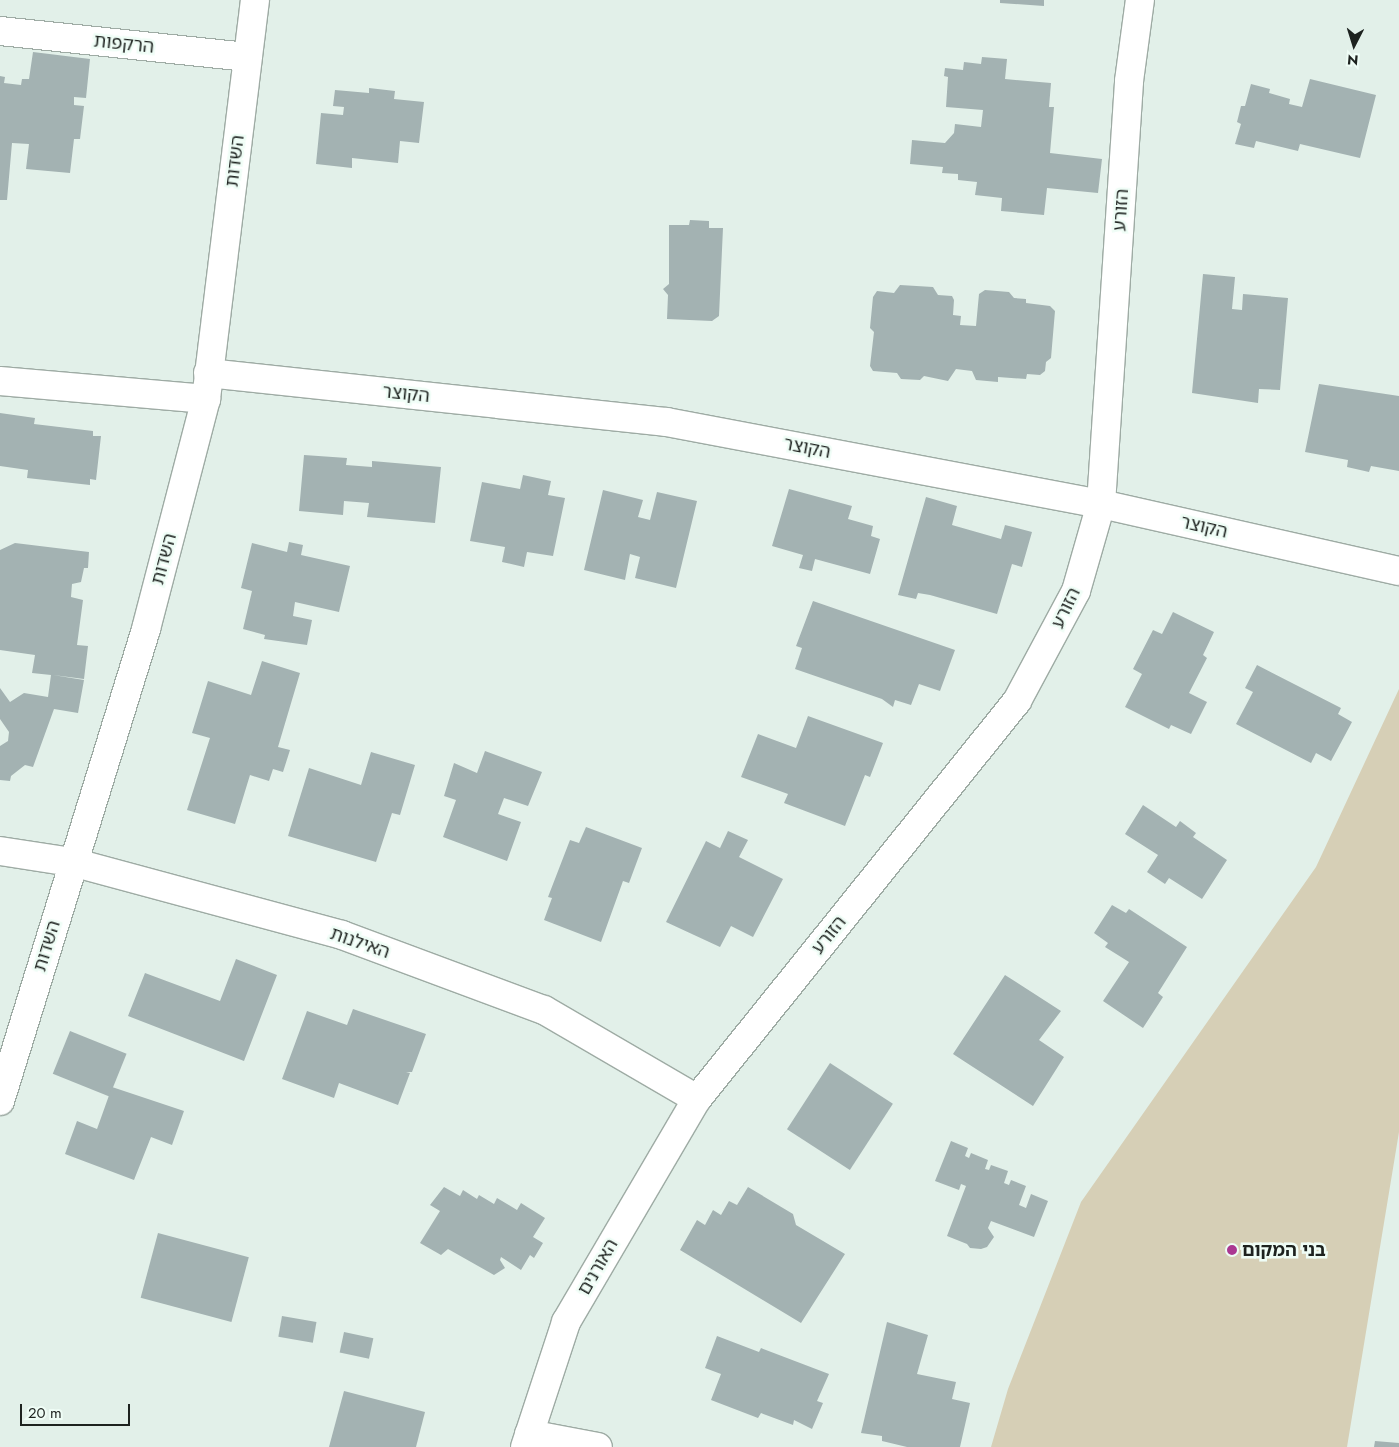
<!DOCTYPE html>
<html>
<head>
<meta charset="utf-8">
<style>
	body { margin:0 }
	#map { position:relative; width:1399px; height:1447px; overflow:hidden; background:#e2f0e9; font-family:Jost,"Noto Sans Hebrew",sans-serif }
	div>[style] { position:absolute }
	.green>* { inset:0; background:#d6cfb6 }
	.building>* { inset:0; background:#a3b2b2; transform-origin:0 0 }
	.roads { filter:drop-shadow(1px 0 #9eaba4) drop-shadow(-1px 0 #9eaba4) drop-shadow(0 1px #9eaba4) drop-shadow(0 -1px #9eaba4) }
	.street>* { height:28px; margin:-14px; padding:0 14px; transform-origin:14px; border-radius:14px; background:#fff }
	.secondary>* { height:28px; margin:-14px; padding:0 14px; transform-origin:14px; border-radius:14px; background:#fff }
	.dots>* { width:14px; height:14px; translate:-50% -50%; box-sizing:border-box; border:2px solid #effdf6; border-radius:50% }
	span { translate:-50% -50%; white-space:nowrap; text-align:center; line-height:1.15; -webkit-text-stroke:5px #effdf6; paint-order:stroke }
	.street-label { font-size:18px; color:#1d221f }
	.poi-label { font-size:18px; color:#1d221f; font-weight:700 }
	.left { translate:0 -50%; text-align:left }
	.north { position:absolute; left:1329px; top:20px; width:50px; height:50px; -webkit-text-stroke:4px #effdf6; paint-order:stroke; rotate:185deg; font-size:14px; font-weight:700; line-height:20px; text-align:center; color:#1d221f }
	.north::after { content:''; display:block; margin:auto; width:18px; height:22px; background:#1d221f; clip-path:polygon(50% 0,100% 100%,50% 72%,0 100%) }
	.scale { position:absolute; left:20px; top:1404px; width:110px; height:22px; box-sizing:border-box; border:2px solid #1d221f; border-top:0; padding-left:6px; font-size:15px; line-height:18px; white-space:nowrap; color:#1d221f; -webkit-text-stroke:4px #effdf6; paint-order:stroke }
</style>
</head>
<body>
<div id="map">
	<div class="green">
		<i style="clip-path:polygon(1399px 689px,1399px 1132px,1347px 1447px,991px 1447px,1008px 1389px,1081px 1202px,1316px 867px)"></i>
	</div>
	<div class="building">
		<i style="clip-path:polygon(1000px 0,1044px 0,1044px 6px,1000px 3px)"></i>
		<i style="clip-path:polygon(33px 52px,90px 59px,86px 98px,74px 97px,74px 105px,84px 106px,80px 139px,74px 139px,70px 173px,26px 169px,29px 144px,12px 143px,7px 200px,0 200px,0 76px,5px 77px,4px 83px,21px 85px,22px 79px,29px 79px)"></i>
		<i style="clip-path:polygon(982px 57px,1007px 59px,1005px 79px,1051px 83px,1049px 107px,1054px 107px,1050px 153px,1102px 159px,1098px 193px,1047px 188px,1044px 215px,1001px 211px,1002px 198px,975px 195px,977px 182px,958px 180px,958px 174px,942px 173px,943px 167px,910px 164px,912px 140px,945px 143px,954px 133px,955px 124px,981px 127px,983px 110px,946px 107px,948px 77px,944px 76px,945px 68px,963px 70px,964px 62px,981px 64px)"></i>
		<i style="clip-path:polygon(1310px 79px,1376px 95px,1360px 158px,1300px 144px,1298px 151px,1256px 141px,1254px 148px,1235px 144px,1241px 124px,1237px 122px,1241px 106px,1245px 106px,1251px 84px,1270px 89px,1269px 93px,1290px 99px,1289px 104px,1302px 107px)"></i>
		<i style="clip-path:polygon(369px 88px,395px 91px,394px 99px,424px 102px,419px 143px,400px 141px,398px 163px,352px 158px,352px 168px,316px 164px,321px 113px,343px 115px,344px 107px,333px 106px,335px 90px,369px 93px)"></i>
		<i style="clip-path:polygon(690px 220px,709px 221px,709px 228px,723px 228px,719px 316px,712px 321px,667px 319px,668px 295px,663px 289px,669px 284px,669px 225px,689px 225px)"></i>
		<i style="clip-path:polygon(1203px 274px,1235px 277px,1232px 309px,1242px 310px,1243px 294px,1288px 298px,1280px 390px,1259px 389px,1258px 403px,1192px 393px)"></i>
		<i style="clip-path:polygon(900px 285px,933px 287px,938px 295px,952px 296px,954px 300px,953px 315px,961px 316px,960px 325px,976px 326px,979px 294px,985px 290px,1009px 292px,1014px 298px,1026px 299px,1026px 303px,1050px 306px,1055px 311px,1051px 358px,1046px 362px,1045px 371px,1040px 375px,1027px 374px,1026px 379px,998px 377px,998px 382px,976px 380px,972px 371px,956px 369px,948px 381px,924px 376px,920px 380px,901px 379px,897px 373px,873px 371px,870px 366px,874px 332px,870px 328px,873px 297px,877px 291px,894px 293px)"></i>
		<i style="clip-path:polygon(1319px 384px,1399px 396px,1399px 471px,1371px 466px,1369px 472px,1347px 467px,1348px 460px,1305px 452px)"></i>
		<i style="clip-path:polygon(0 413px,35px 418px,34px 424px,93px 431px,93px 436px,101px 436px,96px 480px,90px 479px,90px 485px,27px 478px,28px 470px,0 466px)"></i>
		<i style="clip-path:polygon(304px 455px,347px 458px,346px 465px,372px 467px,372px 461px,441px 467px,435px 523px,367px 517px,369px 503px,344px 501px,343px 515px,299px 511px)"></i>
		<i style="clip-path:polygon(523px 475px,551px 481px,548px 495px,565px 498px,553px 556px,527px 552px,524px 567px,502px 562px,505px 547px,470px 541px,482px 482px,520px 489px)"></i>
		<i style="clip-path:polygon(789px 489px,852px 506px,848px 519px,873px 526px,871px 536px,880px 539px,870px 574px,815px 559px,812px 571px,799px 568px,803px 555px,772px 546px)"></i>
		<i style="clip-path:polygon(603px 490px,643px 500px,638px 517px,650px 520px,657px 492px,697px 501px,676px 588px,635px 578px,640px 557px,630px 554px,625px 580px,584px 570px)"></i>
		<i style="clip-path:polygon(926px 497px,957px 506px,952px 525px,1001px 539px,1005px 525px,1032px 532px,1022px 567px,1012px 564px,997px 614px,930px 595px,918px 593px,916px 599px,898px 595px)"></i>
		<i style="clip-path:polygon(289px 542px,303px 545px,301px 555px,350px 566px,339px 612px,295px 602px,293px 616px,312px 620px,307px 645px,264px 639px,265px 635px,243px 629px,252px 591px,241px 588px,252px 543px,287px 552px)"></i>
		<i style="clip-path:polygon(15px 543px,89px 552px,88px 568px,84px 568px,81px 582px,72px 584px,71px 597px,83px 600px,77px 645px,88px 646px,84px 679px,53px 675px,84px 680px,78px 713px,54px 709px,33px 767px,25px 765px,11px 776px,10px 781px,0 780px,0 746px,8px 741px,9px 732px,0 719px,0 688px,10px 702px,24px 693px,48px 697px,51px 675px,32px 673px,35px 655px,0 650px,0 550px)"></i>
		<i style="clip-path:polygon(813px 601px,955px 650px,940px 691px,919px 684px,911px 705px,895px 700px,893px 707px,882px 699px,795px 669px,802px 648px,796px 646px)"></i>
		<i style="clip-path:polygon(1173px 612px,1214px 632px,1203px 655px,1207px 658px,1189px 693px,1207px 702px,1191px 734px,1171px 725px,1169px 729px,1125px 707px,1142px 674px,1133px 669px,1153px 630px,1162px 634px)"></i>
		<i style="clip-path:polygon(262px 661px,300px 673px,278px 747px,290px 750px,283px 772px,273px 769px,269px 781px,250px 775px,235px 824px,187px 810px,210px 738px,192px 733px,208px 681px,251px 695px)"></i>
		<i style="clip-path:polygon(1257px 665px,1341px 708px,1338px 714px,1352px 722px,1331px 761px,1316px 753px,1311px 763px,1236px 724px,1253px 692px,1245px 688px)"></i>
		<i style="clip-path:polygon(808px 716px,883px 743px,870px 777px,865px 775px,845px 826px,784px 803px,788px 794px,741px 777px,758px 734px,796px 748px)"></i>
		<i style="clip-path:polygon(485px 751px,542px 772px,528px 806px,504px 798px,498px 814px,521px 822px,507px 861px,443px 837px,456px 800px,444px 796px,454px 763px,477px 773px)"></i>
		<i style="clip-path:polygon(371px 752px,415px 765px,400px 815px,392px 813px,376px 862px,288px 836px,309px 768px,361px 785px)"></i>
		<i style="clip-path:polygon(1143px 805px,1176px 827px,1180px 821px,1196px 833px,1193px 837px,1227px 860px,1202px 899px,1169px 878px,1165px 884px,1147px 872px,1158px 855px,1125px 834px)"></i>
		<i style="clip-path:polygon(586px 827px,642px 848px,629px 883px,623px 881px,601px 942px,544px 920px,552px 898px,548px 897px,570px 840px,579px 843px)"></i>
		<i style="clip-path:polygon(728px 831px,748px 840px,739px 857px,783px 879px,753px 937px,731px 926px,720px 947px,666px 922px,706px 841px,720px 848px)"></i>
		<i style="clip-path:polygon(1112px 905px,1126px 913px,1129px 909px,1187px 947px,1158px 993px,1163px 997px,1143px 1028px,1103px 1001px,1129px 962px,1105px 947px,1108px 943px,1094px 933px)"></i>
		<i style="clip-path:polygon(236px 959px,277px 975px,244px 1061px,128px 1016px,145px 973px,220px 1001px)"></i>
		<i style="clip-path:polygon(1005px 975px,1061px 1011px,1039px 1040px,1064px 1057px,1033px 1106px,953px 1054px)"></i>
		<i style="clip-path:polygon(353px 1009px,426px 1034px,412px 1072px,406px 1072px,410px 1073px,398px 1105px,339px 1083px,334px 1098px,282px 1079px,307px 1011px,347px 1025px)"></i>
		<i style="left:70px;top:1031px;width:61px;height:46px;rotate:22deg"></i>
		<i style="left:830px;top:1063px;width:75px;height:79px;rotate:33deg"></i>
		<i style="clip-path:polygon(112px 1087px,184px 1111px,172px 1145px,151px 1137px,134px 1180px,65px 1154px,77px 1121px,97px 1129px)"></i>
		<i style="clip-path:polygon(951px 1141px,968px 1148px,965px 1156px,969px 1158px,971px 1153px,988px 1160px,985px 1169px,989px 1170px,991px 1165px,1008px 1171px,1004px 1183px,1009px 1185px,1011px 1180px,1026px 1186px,1019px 1205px,1026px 1208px,1031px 1194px,1048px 1201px,1034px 1237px,991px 1221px,988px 1228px,994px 1237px,987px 1247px,981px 1249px,970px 1248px,967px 1244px,947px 1236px,966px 1186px,961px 1184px,959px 1190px,935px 1181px)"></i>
		<i style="clip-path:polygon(444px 1187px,460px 1196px,463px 1190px,477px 1199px,479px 1195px,494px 1204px,497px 1198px,517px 1210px,521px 1203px,545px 1218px,533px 1237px,543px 1243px,534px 1258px,530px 1255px,521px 1270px,501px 1257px,500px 1260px,505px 1268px,494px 1275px,448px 1249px,441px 1255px,420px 1243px,440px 1211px,430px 1205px)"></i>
		<i style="clip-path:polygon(748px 1187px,793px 1214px,796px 1225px,845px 1254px,801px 1323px,680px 1250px,697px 1220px,705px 1225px,713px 1210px,721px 1215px,729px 1201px,737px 1205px)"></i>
		<i style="left:158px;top:1233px;width:94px;height:67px;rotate:15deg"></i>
		<i style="left:282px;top:1316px;width:35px;height:21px;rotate:10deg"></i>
		<i style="clip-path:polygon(887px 1322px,928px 1335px,917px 1374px,956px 1382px,952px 1399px,970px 1403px,960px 1447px,907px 1447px,882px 1441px,882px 1436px,861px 1433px)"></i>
		<i style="left:344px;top:1332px;width:30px;height:21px;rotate:12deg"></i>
		<i style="clip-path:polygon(717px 1336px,759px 1352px,761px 1348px,829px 1374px,817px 1401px,823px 1403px,812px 1429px,794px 1420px,793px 1425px,761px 1413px,758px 1418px,711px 1400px,721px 1374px,705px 1368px)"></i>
		<i style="clip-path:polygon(344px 1391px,425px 1412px,416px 1447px,329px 1447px)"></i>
		<i style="clip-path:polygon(1375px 1441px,1399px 1443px,1399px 1447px,1374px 1447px)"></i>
	</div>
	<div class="roads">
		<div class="street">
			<i style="left:0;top:31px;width:249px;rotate:6deg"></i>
			<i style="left:208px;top:373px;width:462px;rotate:6.1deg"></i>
			<i style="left:667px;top:422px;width:442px;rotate:10.7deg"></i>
			<i style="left:1101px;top:504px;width:305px;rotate:12.7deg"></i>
			<i style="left:0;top:381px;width:207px;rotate:5deg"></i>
			<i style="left:0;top:851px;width:73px;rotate:8.7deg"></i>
			<i style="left:72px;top:862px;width:280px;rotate:15.1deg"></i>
			<i style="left:342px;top:935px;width:215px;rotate:20.4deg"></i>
			<i style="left:544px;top:1010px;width:177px;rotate:30.2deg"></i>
			<i style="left:0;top:1101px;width:494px;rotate:-72.8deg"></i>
			<i style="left:146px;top:629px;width:238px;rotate:-75.4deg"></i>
			<i style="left:206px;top:399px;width:402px;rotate:-83deg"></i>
			<i style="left:529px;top:1434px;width:70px;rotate:10.7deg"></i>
		</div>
		<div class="secondary">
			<i style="left:525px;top:1447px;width:132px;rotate:-71.8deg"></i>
			<i style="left:566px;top:1322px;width:259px;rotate:-59.6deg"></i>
			<i style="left:697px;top:1099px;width:511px;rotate:-51.2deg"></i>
			<i style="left:1017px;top:701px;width:125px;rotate:-61.8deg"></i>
			<i style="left:1076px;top:591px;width:91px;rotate:-74deg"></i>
			<i style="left:1101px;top:504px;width:424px;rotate:-86.2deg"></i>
			<i style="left:1129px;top:81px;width:82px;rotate:-82.3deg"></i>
		</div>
	</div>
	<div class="dots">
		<i style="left:1232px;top:1250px;background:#ab3892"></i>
	</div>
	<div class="street-label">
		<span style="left:124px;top:44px;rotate:6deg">הרקפות</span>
		<span style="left:235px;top:161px;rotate:-83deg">השדות</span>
		<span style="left:1121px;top:210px;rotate:-86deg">הזורע</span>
		<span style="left:406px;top:394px;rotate:6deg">הקוצר</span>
		<span style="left:807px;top:448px;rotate:11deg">הקוצר</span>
		<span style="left:1204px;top:527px;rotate:13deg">הקוצר</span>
		<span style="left:164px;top:559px;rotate:-75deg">השדות</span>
		<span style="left:1066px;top:608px;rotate:-64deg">הזורע</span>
		<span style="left:829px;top:935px;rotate:-51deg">הזורע</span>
		<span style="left:360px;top:943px;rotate:19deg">האילנות</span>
		<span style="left:47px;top:946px;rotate:-73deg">השדות</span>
		<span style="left:598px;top:1267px;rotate:-60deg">האורנים</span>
	</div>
	<div class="poi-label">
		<span class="left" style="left:1242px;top:1250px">בני המקום</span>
	</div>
	<div class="north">N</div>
	<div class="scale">20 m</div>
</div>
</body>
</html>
